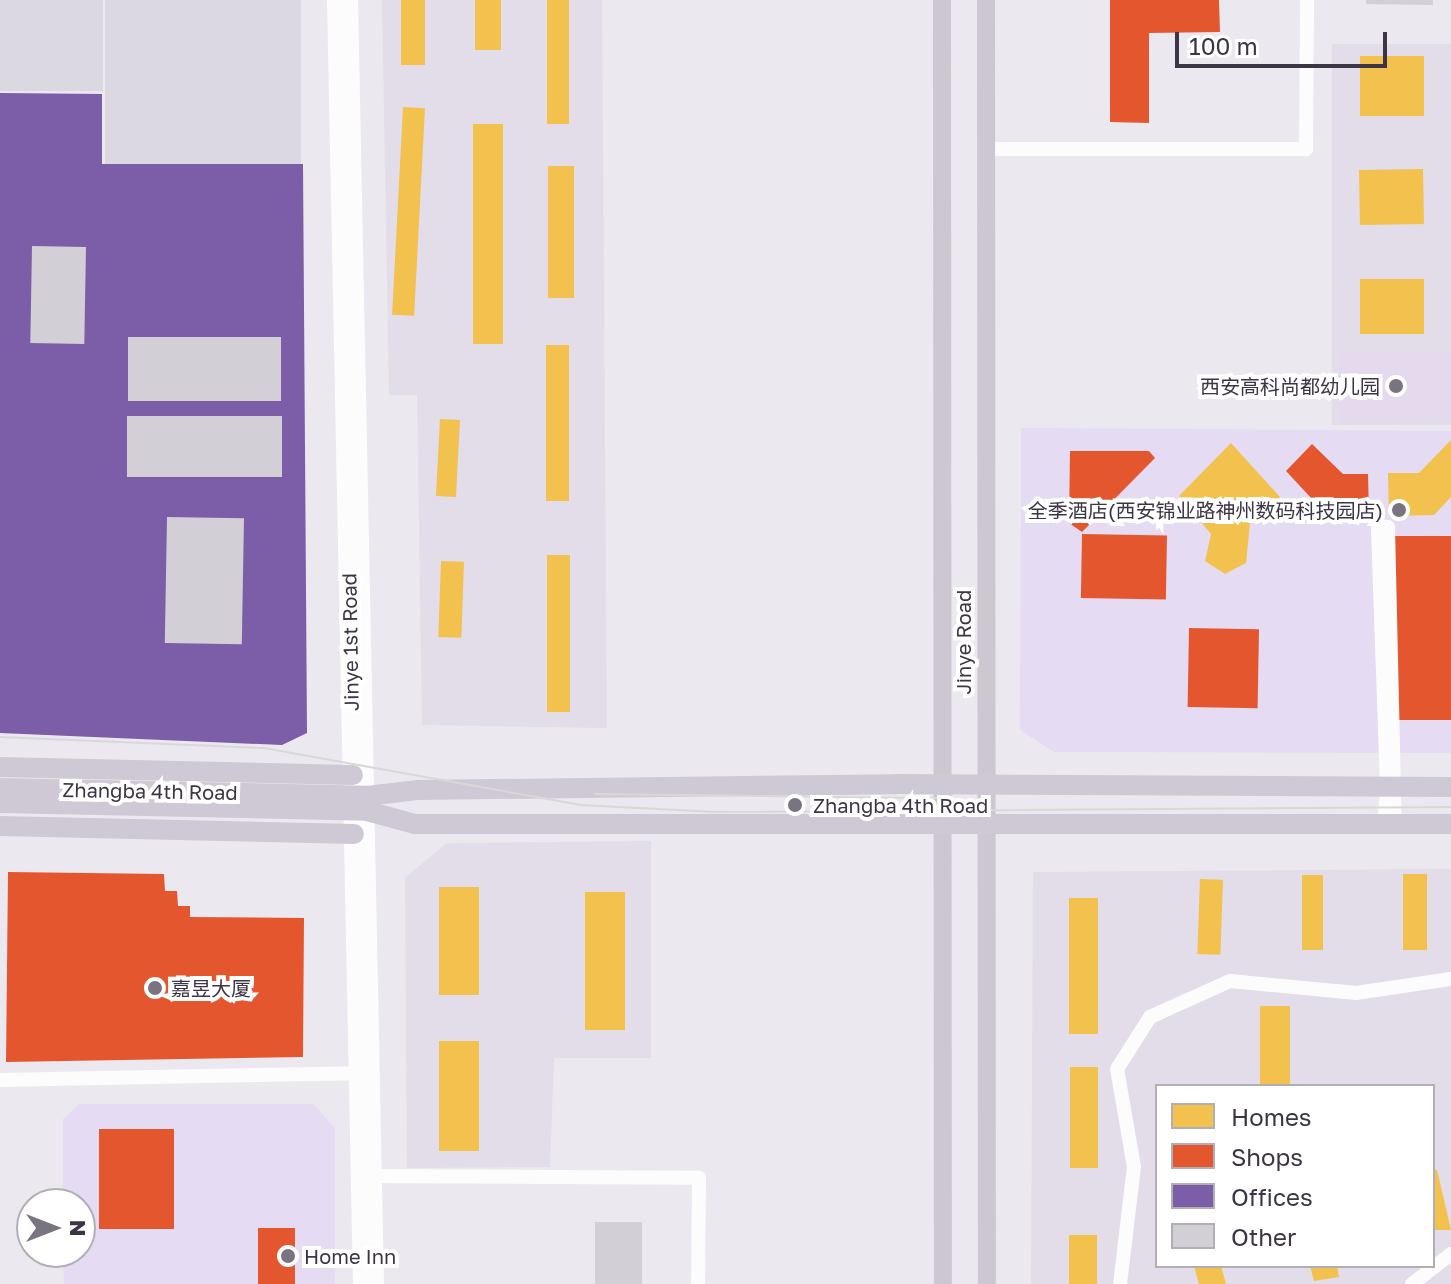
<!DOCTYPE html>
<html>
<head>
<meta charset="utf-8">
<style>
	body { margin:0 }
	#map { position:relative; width:1451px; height:1284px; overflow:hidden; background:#ece8ef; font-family:"Golos Text","Noto Sans SC",sans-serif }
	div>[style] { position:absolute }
	.residential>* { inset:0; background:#e3dce9; transform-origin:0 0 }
	.commercial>* { inset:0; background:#e5dbf2 }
	.industrial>* { inset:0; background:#dcd8e1; transform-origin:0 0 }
	.education>* { inset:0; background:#e5daed; transform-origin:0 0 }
	.homes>* { inset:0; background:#f2c14e; transform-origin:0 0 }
	.shops>* { inset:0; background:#e4572e; transform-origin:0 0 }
	.offices>* { inset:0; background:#7b5ea7 }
	.building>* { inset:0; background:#d3cfd7; transform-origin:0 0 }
	.minor>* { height:14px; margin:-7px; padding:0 7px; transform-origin:7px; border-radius:7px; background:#fcfcfd }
	.tertiary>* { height:16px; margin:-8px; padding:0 8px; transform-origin:8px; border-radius:8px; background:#fcfcfd }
	.secondary>* { height:18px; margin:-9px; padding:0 9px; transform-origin:9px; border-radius:9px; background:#ccc7d1 }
	.primary>* { height:20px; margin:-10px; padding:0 10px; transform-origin:10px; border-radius:10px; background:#cfc8d5 }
	.tram>* { height:2px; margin:-1px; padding:0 1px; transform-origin:1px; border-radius:1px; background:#d8d8d9 }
	.dots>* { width:22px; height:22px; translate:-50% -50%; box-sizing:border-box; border:4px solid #fff; border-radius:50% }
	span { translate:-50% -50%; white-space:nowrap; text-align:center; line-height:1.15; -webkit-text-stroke:8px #fff; paint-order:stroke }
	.poi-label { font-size:20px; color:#3c3545 }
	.right { translate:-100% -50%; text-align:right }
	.left { translate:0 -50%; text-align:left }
	.street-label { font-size:20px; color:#3c3545 }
	.legend { position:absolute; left:1155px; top:1084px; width:280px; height:184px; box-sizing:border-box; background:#fff; border:2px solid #b1aeb5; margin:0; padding:10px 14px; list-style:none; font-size:24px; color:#3c3545 }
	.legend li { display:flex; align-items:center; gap:16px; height:40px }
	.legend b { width:40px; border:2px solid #b1aeb5 }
	.north { position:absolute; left:16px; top:1188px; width:80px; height:80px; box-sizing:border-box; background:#fff; border:2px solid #b1aeb5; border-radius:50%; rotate:90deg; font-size:22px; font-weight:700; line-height:32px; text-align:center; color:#3c3545 }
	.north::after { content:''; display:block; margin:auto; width:28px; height:36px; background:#7a7480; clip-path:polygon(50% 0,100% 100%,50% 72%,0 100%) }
	.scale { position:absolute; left:1175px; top:32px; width:212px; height:36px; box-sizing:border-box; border:4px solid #3c3545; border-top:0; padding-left:10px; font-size:24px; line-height:28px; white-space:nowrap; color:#3c3545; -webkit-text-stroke:6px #fff; paint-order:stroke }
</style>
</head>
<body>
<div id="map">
	<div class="residential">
		<i style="clip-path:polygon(382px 0,602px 0,607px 728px,422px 725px,417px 395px,389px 395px)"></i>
		<i style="left:1451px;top:44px;width:381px;height:119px;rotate:90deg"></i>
		<i style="clip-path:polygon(651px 841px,651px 1058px,554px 1058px,550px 1167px,407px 1168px,405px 878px,447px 843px)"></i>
		<i style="clip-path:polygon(evenodd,1451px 869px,1451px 1284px,1031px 1284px,1033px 872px,1451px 869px,1157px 1086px,1433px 1086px,1433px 1266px,1157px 1266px,1157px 1086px)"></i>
	</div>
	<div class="commercial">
		<i style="clip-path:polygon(1021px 428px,1451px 431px,1451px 753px,1054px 752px,1020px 730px)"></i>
		<i style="clip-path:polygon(79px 1104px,313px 1104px,335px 1128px,335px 1284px,64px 1284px,63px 1252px,80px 1252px,80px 1204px,63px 1204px,63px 1119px)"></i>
	</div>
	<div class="industrial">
		<i style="left:0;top:0;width:103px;height:91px"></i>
		<i style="left:105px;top:0;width:196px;height:164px"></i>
	</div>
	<div class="education">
		<i style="left:1340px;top:351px;width:111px;height:71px"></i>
	</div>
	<div class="homes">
		<i style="left:401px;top:0;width:24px;height:65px"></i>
		<i style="left:475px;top:0;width:26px;height:50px"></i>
		<i style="left:547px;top:0;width:22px;height:124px"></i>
		<i style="left:1360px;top:56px;width:64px;height:60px"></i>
		<i style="left:403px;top:107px;width:22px;height:208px;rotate:3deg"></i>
		<i style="left:473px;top:124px;width:30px;height:220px"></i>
		<i style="left:548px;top:166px;width:26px;height:132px"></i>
		<i style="left:1423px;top:169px;width:55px;height:64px;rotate:89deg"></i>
		<i style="left:1360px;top:279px;width:64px;height:55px"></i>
		<i style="left:546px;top:345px;width:23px;height:156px"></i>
		<i style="left:440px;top:419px;width:20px;height:77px;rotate:3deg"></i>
		<i style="clip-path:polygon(1451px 440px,1451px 497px,1434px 515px,1389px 516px,1388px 473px,1419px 473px)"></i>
		<i style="clip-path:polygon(1231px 443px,1280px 497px,1250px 523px,1246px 563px,1225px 574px,1205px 561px,1211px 534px,1179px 496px)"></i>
		<i style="left:547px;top:555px;width:23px;height:157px"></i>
		<i style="left:441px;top:561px;width:23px;height:76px;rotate:2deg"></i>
		<i style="left:1403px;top:874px;width:24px;height:76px"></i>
		<i style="left:1302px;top:875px;width:21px;height:75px"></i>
		<i style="left:1200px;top:879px;width:23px;height:75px;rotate:2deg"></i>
		<i style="left:479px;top:887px;width:108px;height:40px;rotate:90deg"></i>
		<i style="left:585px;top:892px;width:40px;height:138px"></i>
		<i style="left:1069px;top:898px;width:29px;height:136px"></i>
		<i style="left:1260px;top:1006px;width:30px;height:80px"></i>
		<i style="left:479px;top:1041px;width:110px;height:40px;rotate:90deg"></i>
		<i style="left:1070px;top:1067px;width:28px;height:101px"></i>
		<i style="clip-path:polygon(1433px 1170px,1437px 1170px,1451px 1230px,1433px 1230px)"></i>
		<i style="left:1069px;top:1235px;width:28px;height:49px"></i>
		<i style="clip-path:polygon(1194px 1266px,1221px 1266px,1226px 1284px,1199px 1284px)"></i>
		<i style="clip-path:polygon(1310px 1266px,1337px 1266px,1339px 1277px,1314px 1281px)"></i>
	</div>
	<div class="shops">
		<i style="clip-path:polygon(1110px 0,1219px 0,1220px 32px,1149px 33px,1149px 123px,1110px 122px)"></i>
		<i style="clip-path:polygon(1312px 444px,1343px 474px,1368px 474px,1369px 513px,1325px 513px,1286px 471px)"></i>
		<i style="clip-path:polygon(1070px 451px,1149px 451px,1155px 458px,1082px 532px,1069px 523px)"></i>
		<i style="left:1082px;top:534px;width:85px;height:64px;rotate:1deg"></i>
		<i style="left:1394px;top:536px;width:57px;height:184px"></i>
		<i style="left:1189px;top:628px;width:70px;height:79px;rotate:1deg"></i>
		<i style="clip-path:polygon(8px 872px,164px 874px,165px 891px,177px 891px,178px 906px,190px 906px,190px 917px,304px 918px,303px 1057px,6px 1062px)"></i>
		<i style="left:99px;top:1129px;width:75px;height:100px"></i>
		<i style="left:258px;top:1228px;width:37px;height:56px"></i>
	</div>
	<div class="offices">
		<i style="clip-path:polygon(0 93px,102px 94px,102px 164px,303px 164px,307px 733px,282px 745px,0 733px)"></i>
	</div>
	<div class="building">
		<i style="clip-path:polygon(1366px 0,1433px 0,1433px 5px,1366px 4px)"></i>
		<i style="left:32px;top:246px;width:54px;height:97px;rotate:1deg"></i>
		<i style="left:128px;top:337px;width:153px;height:64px"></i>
		<i style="left:127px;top:416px;width:155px;height:61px"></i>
		<i style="left:167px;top:517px;width:77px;height:126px;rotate:1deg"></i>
		<i style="left:642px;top:1222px;width:62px;height:47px;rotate:90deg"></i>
	</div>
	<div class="minor">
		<i style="left:985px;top:149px;width:321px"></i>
		<i style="left:1306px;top:149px;width:149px;rotate:-89.6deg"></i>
		<i style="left:1384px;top:825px;width:38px;rotate:-85deg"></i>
		<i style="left:1387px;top:787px;width:261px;rotate:-92deg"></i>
		<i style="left:1378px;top:526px;width:10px;rotate:6deg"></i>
		<i style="left:1388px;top:527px;width:298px;rotate:88.7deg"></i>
		<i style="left:0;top:1080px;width:357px;rotate:-1.1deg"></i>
		<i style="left:363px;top:1176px;width:336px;rotate:0.3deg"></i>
		<i style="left:699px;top:1178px;width:106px;rotate:90.5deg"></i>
		<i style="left:1120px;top:1284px;width:118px;rotate:-83.2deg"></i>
		<i style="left:1134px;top:1167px;width:99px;rotate:-99.8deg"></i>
		<i style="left:1117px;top:1069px;width:62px;rotate:-57.6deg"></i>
		<i style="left:1150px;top:1017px;width:88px;rotate:-24.2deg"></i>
		<i style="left:1230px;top:981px;width:127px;rotate:5.4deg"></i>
		<i style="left:1356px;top:993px;width:96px;rotate:-8.4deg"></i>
		<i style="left:1412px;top:1284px;width:49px;rotate:-37.6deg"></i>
	</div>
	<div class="tertiary">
		<i style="left:335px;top:0;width:1284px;rotate:88.84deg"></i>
		<i style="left:350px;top:0;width:1284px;rotate:88.84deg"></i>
	</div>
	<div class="secondary">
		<i style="left:942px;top:0;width:1284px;rotate:89.96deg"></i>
		<i style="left:986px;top:0;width:1284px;rotate:89.96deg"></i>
	</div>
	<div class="primary">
		<i style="left:0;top:767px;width:353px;rotate:1.3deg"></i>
		<i style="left:0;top:788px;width:367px;rotate:1.2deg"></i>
		<i style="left:367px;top:796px;width:50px;rotate:-6.8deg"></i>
		<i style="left:417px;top:790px;width:480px;rotate:-0.7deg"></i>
		<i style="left:897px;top:784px;width:554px;rotate:0.31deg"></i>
		<i style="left:0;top:803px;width:367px;rotate:1.2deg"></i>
		<i style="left:367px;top:811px;width:50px;rotate:15.2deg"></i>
		<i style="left:415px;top:824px;width:1036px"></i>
		<i style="left:0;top:826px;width:354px;rotate:1.3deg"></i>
	</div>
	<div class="tram">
		<i style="left:0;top:737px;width:264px;rotate:2.4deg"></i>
		<i style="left:264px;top:748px;width:321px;rotate:10.2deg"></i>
		<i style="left:580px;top:805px;width:136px;rotate:2.9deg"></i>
		<i style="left:716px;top:812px;width:735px;rotate:-0.39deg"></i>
		<i style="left:595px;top:794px;width:344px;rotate:0.7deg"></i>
	</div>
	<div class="dots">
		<i style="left:1396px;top:386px;background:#7a7480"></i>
		<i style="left:1399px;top:510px;background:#7a7480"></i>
		<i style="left:795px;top:805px;background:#7a7480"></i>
		<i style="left:155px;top:988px;background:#7a7480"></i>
		<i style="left:288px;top:1256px;background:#7a7480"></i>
	</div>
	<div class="poi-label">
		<span class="right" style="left:1380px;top:386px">西安高科尚都幼儿园</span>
		<span class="right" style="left:1383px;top:510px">全季酒店(西安锦业路神州数码科技园店)</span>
		<span class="left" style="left:813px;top:805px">Zhangba 4th Road</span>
		<span class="left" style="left:171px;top:988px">嘉昱大厦</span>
		<span class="left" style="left:304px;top:1256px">Home Inn</span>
	</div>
	<div class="street-label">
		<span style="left:350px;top:642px;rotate:-91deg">Jinye 1st Road</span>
		<span style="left:963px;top:642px;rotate:-90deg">Jinye Road</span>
		<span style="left:150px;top:791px;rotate:1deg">Zhangba 4th Road</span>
	</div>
	<ul class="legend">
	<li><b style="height:22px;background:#f2c14e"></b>Homes</li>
	<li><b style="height:22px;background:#e4572e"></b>Shops</li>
	<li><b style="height:22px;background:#7b5ea7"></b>Offices</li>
	<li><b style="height:22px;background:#d3cfd7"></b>Other</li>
	</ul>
	<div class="north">N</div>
	<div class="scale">100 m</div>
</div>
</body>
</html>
